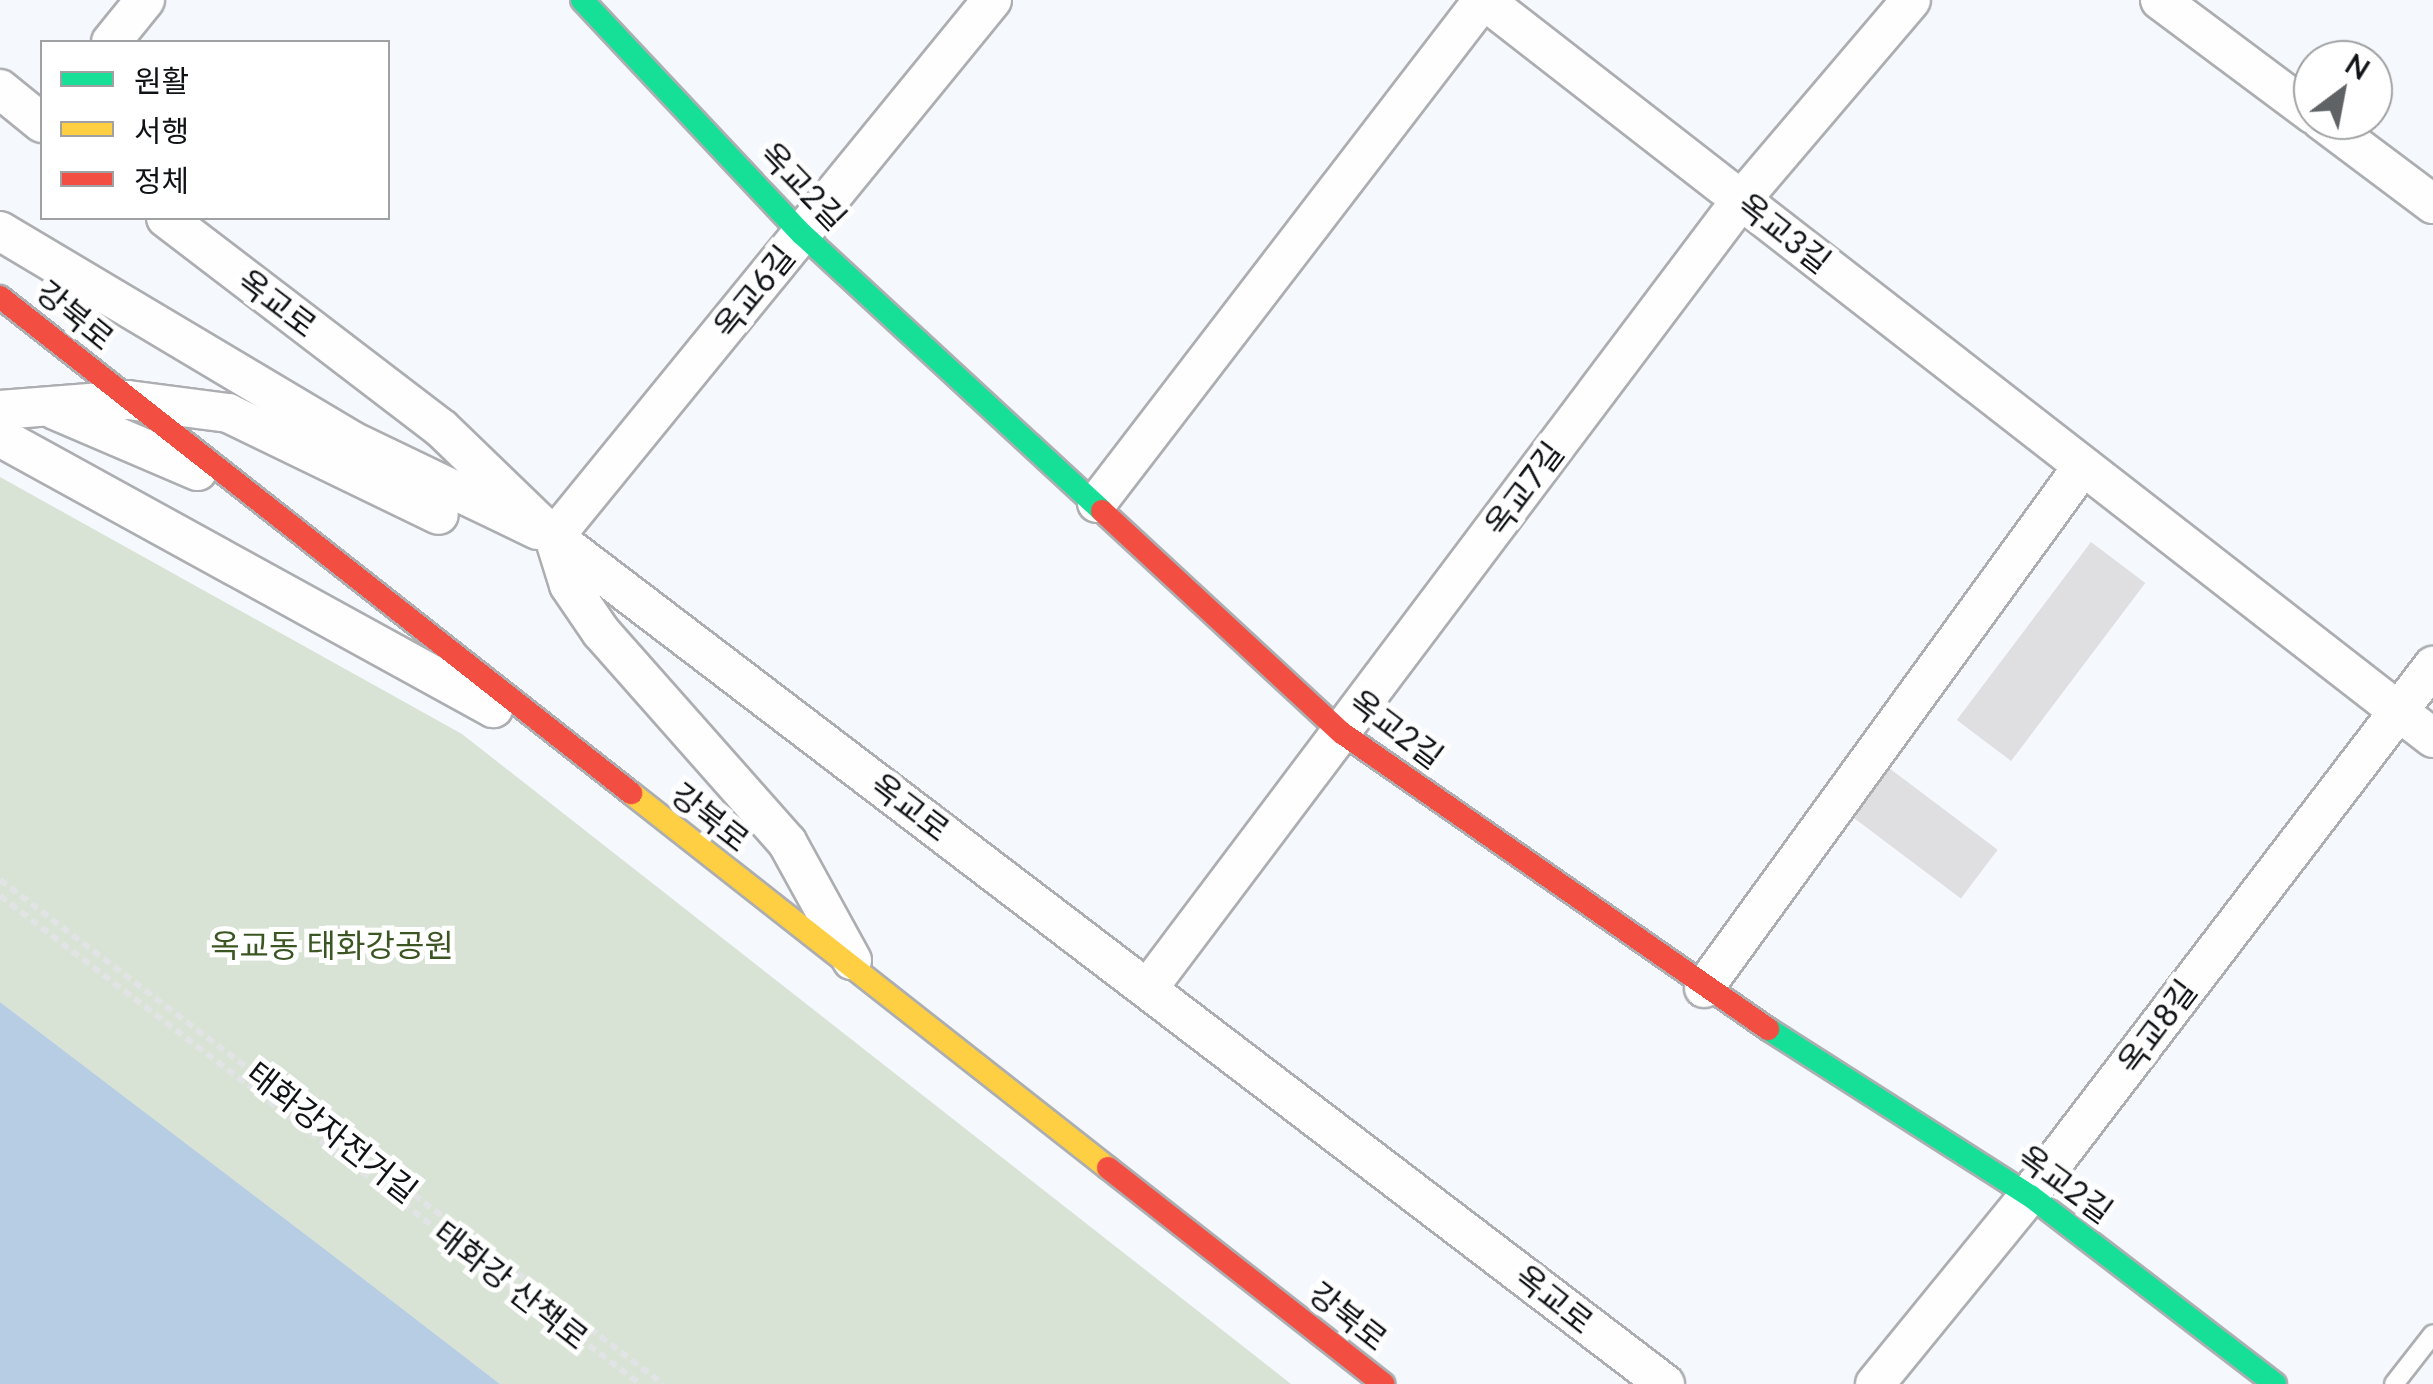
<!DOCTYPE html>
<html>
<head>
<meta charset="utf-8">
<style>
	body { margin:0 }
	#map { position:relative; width:2433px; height:1384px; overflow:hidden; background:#f5f8fc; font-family:Lato,"Noto Sans KR",sans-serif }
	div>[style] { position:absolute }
	.green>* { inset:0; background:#d8e3d5 }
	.water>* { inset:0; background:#b6cde3 }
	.building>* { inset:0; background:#dfdfe2; transform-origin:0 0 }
	.path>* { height:6px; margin-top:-3px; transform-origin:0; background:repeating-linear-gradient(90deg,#e1e3e4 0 8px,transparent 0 13px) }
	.roads { filter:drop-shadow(2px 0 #acaeb1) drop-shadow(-2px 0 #acaeb1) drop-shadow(0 2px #acaeb1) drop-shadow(0 -2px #acaeb1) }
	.lane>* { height:18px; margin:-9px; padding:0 9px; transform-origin:9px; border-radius:9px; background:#fefeff }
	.street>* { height:38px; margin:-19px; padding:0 19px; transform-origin:19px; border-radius:19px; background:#fefeff }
	.fast>* { height:22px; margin:-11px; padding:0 11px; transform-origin:11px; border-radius:11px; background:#16e098 }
	.slow>* { height:22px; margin:-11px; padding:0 11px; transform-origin:11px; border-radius:11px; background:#ffcf43 }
	.jam>* { height:22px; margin:-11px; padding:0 11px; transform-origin:11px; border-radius:11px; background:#f24e42 }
	span { translate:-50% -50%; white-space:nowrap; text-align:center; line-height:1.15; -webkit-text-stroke:10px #fff; paint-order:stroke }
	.street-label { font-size:32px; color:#101316 }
	.park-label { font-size:32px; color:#3b5622 }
	.legend { position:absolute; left:40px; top:40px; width:350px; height:180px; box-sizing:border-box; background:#fff; border:2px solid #9fa1a2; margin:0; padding:12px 18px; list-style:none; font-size:30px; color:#101316 }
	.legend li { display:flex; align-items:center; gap:20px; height:50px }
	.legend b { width:50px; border:2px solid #9fa1a2 }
	.north { position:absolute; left:2293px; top:40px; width:100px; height:100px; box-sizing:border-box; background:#fff; border:2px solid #9fa1a2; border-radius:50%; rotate:32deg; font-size:28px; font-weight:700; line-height:40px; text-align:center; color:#101316 }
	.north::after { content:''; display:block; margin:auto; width:35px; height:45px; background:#606366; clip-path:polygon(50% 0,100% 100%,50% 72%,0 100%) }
</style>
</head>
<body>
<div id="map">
	<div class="green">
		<i style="clip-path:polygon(0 477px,462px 734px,1291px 1384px,500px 1384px,0 1002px)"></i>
	</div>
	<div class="water">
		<i style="clip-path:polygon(0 1002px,327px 1251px,500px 1384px,0 1384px)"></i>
	</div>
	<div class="building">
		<i style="left:2091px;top:542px;width:68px;height:223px;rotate:37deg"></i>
		<i style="left:1889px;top:768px;width:136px;height:61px;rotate:37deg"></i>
	</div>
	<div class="path">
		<i style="left:0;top:880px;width:833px;rotate:37.24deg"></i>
		<i style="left:0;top:896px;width:805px;rotate:37.33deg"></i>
	</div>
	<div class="roads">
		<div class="lane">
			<i style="left:2394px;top:1384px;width:63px;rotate:-52deg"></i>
		</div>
		<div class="street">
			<i style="left:1484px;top:0;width:1202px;rotate:37.87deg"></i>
			<i style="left:2160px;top:0;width:191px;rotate:36.7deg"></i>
			<i style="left:111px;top:42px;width:54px;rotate:-51deg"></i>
			<i style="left:0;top:89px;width:54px;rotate:39deg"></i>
			<i style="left:2321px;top:120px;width:140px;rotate:36.9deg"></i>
			<i style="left:166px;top:218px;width:347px;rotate:37.4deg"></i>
			<i style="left:442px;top:429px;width:156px;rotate:44deg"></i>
			<i style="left:554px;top:537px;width:1397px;rotate:37.32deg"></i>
			<i style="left:0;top:231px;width:410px;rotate:30.8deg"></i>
			<i style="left:352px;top:441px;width:206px;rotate:25.6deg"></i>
			<i style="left:0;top:410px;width:128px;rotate:-4.5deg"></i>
			<i style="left:128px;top:400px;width:101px;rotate:7.4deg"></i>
			<i style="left:228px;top:413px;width:234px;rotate:25.8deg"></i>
			<i style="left:55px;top:410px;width:155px;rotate:23.2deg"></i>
			<i style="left:0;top:437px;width:563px;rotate:28.8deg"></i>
			<i style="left:1097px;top:503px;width:634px;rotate:-52.5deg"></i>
			<i style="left:554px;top:537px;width:693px;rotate:-50.8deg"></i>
			<i style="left:554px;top:537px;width:50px;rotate:72.6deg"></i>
			<i style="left:569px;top:585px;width:57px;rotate:55.8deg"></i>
			<i style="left:601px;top:632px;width:281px;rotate:48.5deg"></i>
			<i style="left:787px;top:842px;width:135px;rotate:61.2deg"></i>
			<i style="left:1149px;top:987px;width:985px;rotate:-53.05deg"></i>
			<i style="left:1741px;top:200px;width:262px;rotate:-49.6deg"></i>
			<i style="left:1704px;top:988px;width:645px;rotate:-54.02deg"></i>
			<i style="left:1875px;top:1384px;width:244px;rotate:-50.8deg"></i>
			<i style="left:2029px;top:1195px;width:666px;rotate:-52.63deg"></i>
		</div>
		<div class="fast">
			<i style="left:582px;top:0;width:321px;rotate:46.8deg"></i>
			<i style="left:802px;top:234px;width:408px;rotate:42.7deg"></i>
			<i style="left:1768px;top:1029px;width:309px;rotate:32.5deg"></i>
			<i style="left:2029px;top:1195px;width:310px;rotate:37.5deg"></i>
		</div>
		<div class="slow">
			<i style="left:631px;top:793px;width:607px;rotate:38.17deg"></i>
		</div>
		<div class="jam">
			<i style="left:0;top:297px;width:803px;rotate:38.17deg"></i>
			<i style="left:1102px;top:511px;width:327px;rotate:42.8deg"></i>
			<i style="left:1342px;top:733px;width:519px;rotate:34.79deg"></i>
			<i style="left:1108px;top:1168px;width:350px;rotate:38.1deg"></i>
		</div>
	</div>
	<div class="street-label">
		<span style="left:803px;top:186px;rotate:46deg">옥교2길</span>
		<span style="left:1784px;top:233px;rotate:38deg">옥교3길</span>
		<span style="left:754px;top:292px;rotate:-51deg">옥교6길</span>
		<span style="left:277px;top:303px;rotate:37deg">옥교로</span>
		<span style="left:75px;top:315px;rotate:39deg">강북로</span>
		<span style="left:1524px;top:489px;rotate:-53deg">옥교7길</span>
		<span style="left:1396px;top:729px;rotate:37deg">옥교2길</span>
		<span style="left:910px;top:807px;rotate:37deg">옥교로</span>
		<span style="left:710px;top:817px;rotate:38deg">강북로</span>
		<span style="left:2157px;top:1027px;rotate:-53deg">옥교8길</span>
		<span style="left:332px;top:1132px;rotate:38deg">태화강자전거길</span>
		<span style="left:2065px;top:1184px;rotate:36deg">옥교2길</span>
		<span style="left:511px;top:1285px;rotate:38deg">태화강 산책로</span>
		<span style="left:1554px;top:1299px;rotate:38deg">옥교로</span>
		<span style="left:1348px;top:1316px;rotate:38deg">강북로</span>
	</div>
	<div class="park-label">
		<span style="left:332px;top:945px">옥교동 태화강공원</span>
	</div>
	<ul class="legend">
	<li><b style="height:12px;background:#16e098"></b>원활</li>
	<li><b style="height:12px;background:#ffcf43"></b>서행</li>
	<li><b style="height:12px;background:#f24e42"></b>정체</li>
	</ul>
	<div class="north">N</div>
</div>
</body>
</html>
